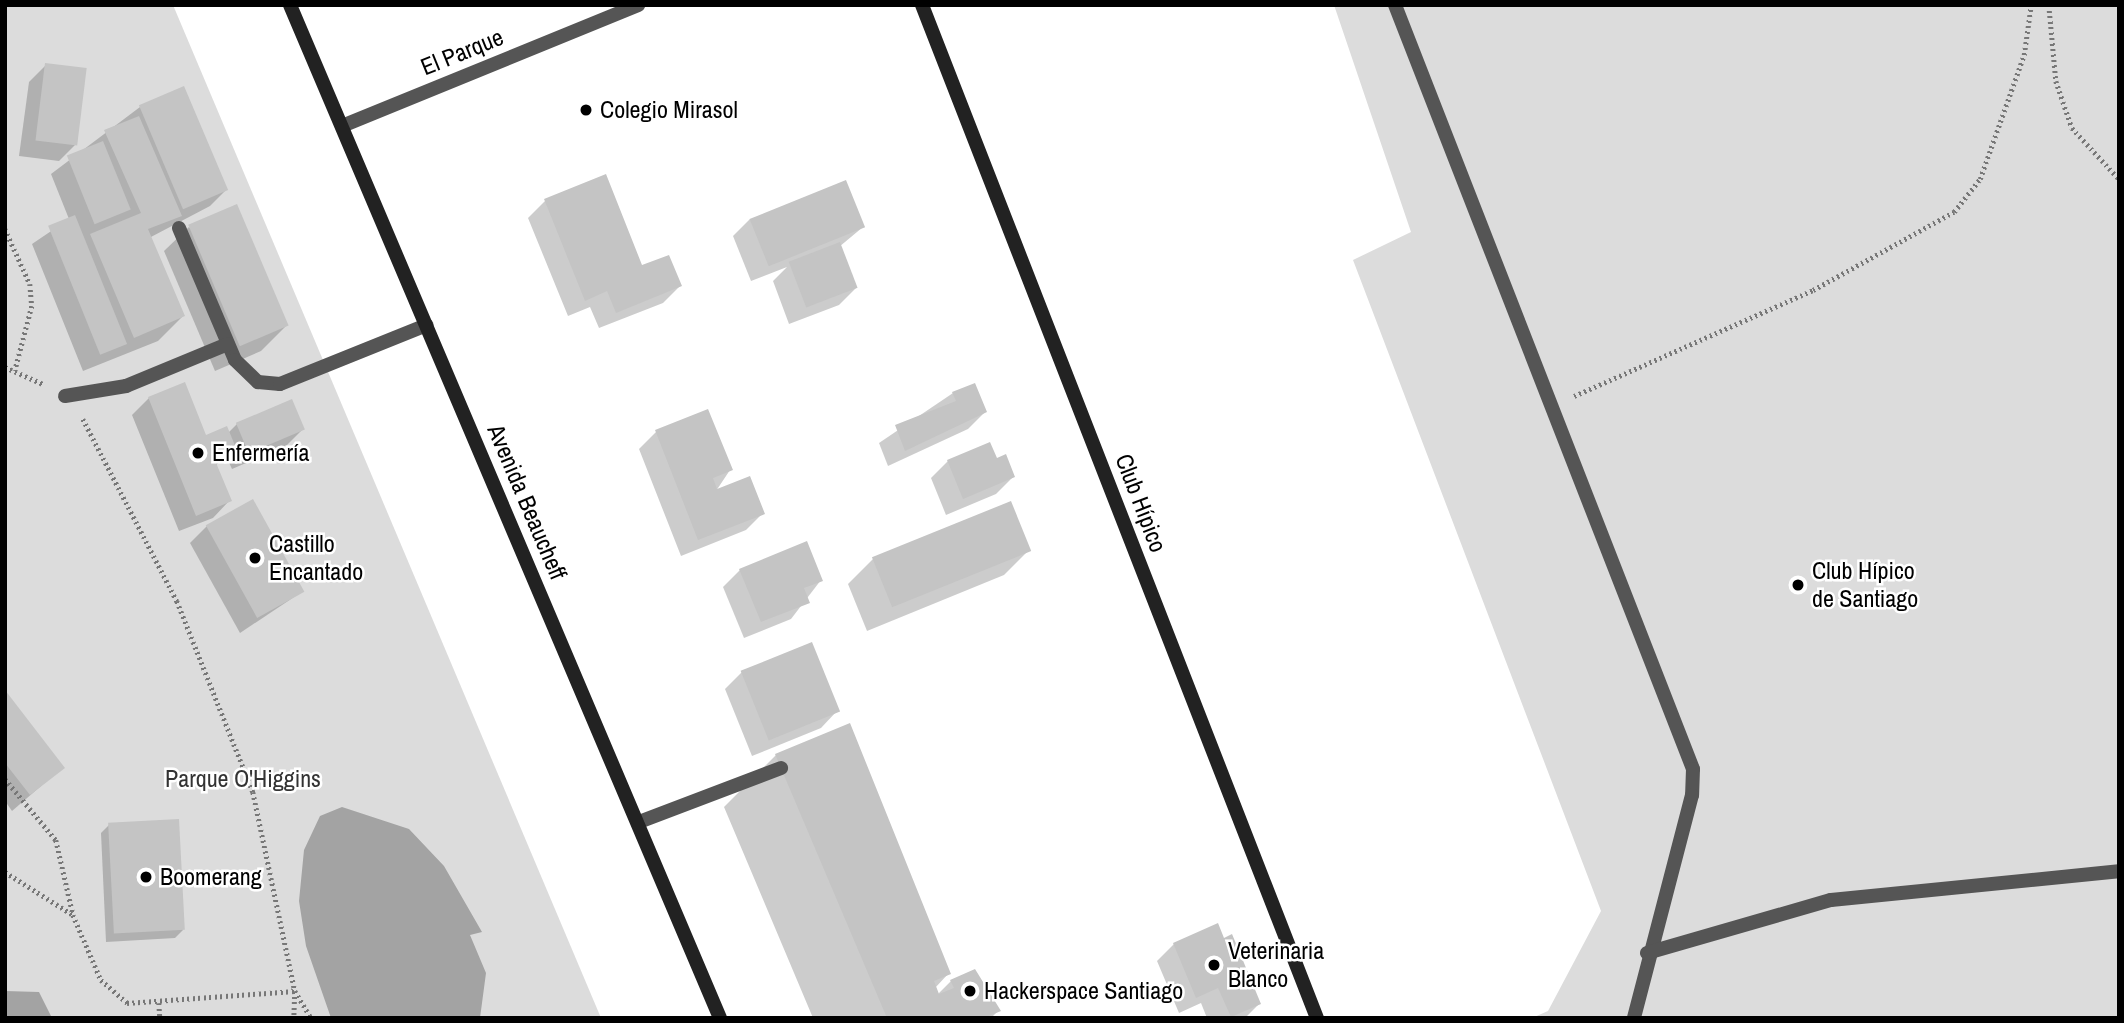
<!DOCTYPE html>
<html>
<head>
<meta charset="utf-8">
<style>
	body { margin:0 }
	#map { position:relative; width:2124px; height:1023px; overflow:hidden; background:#fff; font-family:"Archivo Narrow",sans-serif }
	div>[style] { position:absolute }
	.green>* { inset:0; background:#dcdcdc }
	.water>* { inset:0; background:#a3a3a3 }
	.shadow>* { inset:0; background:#0003 }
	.building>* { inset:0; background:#c4c4c4; transform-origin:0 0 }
	.path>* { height:4.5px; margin-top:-2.25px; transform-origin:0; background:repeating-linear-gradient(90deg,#777 0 2px,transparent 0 5.5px) }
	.lane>* { height:14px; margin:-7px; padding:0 7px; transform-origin:7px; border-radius:7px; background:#555 }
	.street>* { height:14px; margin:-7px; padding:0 7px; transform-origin:7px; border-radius:7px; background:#555 }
	.secondary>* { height:14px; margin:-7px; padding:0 7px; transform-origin:7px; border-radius:7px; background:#222 }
	.dots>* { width:19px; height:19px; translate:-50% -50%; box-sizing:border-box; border:4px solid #fff; border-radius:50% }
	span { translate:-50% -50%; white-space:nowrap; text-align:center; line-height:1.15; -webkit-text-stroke:5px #fff; paint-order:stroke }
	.street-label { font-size:24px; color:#000 }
	.poi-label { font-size:24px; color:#000 }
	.left { translate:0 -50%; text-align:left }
	.park-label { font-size:24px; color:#333 }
	.frame { position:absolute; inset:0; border:7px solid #000; pointer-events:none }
</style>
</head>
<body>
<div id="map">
	<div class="green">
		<i style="clip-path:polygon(5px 5px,173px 5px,601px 1018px,5px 1018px)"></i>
		<i style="clip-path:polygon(1334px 5px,2119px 5px,2119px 1018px,1532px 1018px,1548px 1011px,1601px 911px,1353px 260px,1411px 232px)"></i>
	</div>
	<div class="water">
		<i style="clip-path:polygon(342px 807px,409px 829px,444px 866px,482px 932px,470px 935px,486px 973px,480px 1018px,331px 1018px,306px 946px,299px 901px,304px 850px,320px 816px)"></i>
		<i style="clip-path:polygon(5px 991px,39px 992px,52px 1018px,5px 1018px)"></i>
	</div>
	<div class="shadow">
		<i style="clip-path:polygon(46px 65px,76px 144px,59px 161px,19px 156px,29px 82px)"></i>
		<i style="clip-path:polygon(140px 107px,227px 189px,210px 206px,149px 238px,183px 316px,158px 341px,83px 371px,32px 244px,69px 219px,51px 174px)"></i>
		<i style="clip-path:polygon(605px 177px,641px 268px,680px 286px,663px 303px,599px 328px,590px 307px,568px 316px,528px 218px,545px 201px)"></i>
		<i style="clip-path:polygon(750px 219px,863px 227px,839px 247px,856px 288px,839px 305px,789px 324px,773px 281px,787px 267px,751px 281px,733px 236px)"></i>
		<i style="clip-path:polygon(189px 227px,286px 326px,261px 351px,215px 371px,164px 251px)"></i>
		<i style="clip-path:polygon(953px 393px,985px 412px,968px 429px,888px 466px,879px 443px)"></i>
		<i style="clip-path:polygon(149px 398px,205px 437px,228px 433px,237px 424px,303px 429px,286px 446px,232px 469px,226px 456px,215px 466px,229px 501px,213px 518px,179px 531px,132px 415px)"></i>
		<i style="clip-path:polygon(656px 432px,730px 470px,716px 491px,763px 513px,746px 530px,681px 556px,639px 449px)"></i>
		<i style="clip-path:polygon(996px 460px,1013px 477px,996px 494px,946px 515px,931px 478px,948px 461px)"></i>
		<i style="clip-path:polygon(1010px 503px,1029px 550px,1004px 575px,867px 631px,848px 584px,873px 559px)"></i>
		<i style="clip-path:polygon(207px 526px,303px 591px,240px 633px,190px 543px)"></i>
		<i style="clip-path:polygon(740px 570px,821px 580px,791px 619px,744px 638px,723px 587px)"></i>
		<i style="clip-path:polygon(742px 672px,837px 711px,821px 728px,752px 756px,725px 689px)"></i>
		<i style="clip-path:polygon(5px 693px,63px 767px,12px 811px,5px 801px)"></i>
		<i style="clip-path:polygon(776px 755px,949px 973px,935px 988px,937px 995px,951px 981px,999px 1010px,991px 1018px,813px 1018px,724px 807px)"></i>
		<i style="clip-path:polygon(109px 825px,183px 930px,175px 938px,106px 942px,101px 833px)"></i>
		<i style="clip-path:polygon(1174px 944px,1259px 1004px,1245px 1018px,1207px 1018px,1201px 1003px,1179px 1013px,1157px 961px)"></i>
	</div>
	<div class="building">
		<i style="left:45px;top:63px;width:42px;height:78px;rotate:7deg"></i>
		<i style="left:184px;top:86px;width:113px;height:49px;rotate:67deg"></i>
		<i style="clip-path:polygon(139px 116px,182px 216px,148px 229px,185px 316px,134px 338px,90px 234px,141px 213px,104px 130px)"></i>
		<i style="left:103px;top:141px;width:74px;height:39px;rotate:68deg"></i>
		<i style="clip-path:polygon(606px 174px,642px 265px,669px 255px,682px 286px,616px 313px,607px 291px,585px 301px,544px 199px)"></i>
		<i style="left:846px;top:180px;width:51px;height:104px;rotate:68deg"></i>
		<i style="left:237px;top:204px;width:132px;height:53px;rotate:67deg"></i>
		<i style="left:75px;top:215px;width:139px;height:29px;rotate:68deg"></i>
		<i style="left:840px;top:242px;width:49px;height:55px;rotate:69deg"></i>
		<i style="clip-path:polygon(185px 382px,206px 435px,227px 426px,236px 448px,214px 458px,232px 501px,196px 516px,148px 397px)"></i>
		<i style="clip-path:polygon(975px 383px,987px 412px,905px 451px,895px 425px,956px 401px,952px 392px)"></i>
		<i style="left:292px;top:399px;width:33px;height:61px;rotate:67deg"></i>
		<i style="clip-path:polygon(708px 409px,733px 470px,713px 478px,717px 489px,750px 476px,765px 514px,698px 540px,655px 430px)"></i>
		<i style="clip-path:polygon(990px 442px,997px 458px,1006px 454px,1015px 477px,963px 499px,947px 460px)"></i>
		<i style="left:253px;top:499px;width:106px;height:54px;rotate:61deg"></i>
		<i style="left:1011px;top:501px;width:54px;height:150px;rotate:68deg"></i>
		<i style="clip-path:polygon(807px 541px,823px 581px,804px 588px,810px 603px,761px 622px,739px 569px)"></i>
		<i style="left:812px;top:642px;width:75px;height:77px;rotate:68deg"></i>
		<i style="clip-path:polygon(5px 690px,65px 768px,30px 795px,5px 763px)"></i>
		<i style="clip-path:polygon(850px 723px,951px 974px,934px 981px,939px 994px,954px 988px,950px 980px,975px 969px,1001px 1011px,984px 1018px,887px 1018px,775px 754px)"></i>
		<i style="left:179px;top:819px;width:111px;height:71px;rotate:87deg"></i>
		<i style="clip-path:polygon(1218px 923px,1224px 938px,1232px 934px,1261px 1004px,1231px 1017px,1218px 988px,1196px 998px,1173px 943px)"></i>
	</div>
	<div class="path">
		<i style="left:2049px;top:5px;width:76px;rotate:84.7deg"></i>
		<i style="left:2056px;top:81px;width:50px;rotate:71.2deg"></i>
		<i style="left:2072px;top:128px;width:69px;rotate:47.3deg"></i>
		<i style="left:5px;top:229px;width:60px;rotate:65.6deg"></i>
		<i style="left:30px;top:284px;width:22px;rotate:85deg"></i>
		<i style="left:32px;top:306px;width:67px;rotate:104.7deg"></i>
		<i style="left:5px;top:367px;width:42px;rotate:24.1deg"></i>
		<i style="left:1574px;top:396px;width:261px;rotate:-23.9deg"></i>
		<i style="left:1813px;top:290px;width:161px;rotate:-29deg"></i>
		<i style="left:1954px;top:212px;width:42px;rotate:-51.8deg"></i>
		<i style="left:1980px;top:179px;width:132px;rotate:-70.5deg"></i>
		<i style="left:2024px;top:55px;width:50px;rotate:-82deg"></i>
		<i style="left:83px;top:419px;width:205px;rotate:62.7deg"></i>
		<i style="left:177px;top:601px;width:206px;rotate:68.3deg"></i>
		<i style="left:253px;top:792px;width:203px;rotate:78.1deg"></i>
		<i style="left:295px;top:991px;width:27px;rotate:92deg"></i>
		<i style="left:5px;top:779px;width:80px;rotate:50.1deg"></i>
		<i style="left:56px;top:840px;width:76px;rotate:77.1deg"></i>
		<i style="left:5px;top:872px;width:80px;rotate:32.3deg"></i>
		<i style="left:73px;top:915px;width:71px;rotate:66.7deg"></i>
		<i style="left:101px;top:980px;width:35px;rotate:41deg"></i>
		<i style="left:127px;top:1003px;width:168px;rotate:-4.1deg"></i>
		<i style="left:295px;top:991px;width:31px;rotate:59deg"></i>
		<i style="left:159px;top:1003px;width:15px;rotate:86deg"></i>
	</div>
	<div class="lane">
		<i style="left:1395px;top:5px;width:820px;rotate:68.69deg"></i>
		<i style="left:1693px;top:769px;width:26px;rotate:92deg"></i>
		<i style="left:1692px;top:795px;width:230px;rotate:104.6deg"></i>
		<i style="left:179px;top:228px;width:143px;rotate:67deg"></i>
		<i style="left:235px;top:360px;width:32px;rotate:44deg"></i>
		<i style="left:258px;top:382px;width:22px;rotate:5deg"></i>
		<i style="left:280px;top:384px;width:158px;rotate:-21.9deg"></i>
		<i style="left:65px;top:396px;width:62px;rotate:-9.3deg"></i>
		<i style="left:126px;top:386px;width:110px;rotate:-22.4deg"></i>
		<i style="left:639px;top:822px;width:152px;rotate:-20.8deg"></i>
		<i style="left:1647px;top:953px;width:191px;rotate:-16.1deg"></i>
		<i style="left:1831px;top:900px;width:289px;rotate:-5.7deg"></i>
	</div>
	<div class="street">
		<i style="left:342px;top:126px;width:320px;rotate:-22.2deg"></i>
	</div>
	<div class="secondary">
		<i style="left:290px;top:5px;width:1100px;rotate:67deg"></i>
		<i style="left:922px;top:5px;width:1087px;rotate:68.7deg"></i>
	</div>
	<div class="dots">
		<i style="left:586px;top:110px;background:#000"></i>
		<i style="left:198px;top:453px;background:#000"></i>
		<i style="left:255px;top:558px;background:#000"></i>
		<i style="left:1798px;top:585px;background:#000"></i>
		<i style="left:146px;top:877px;background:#000"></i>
		<i style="left:1214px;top:965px;background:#000"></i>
		<i style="left:970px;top:991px;background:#000"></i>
	</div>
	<div class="street-label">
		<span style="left:462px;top:52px;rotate:-22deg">El Parque</span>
		<span style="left:527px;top:502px;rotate:67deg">Avenida Beaucheff</span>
		<span style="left:1141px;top:503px;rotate:69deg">Club Hípico</span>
	</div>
	<div class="poi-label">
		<span class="left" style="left:600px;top:110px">Colegio Mirasol</span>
		<span class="left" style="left:212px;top:453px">Enfermería</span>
		<span class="left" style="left:269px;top:558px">Castillo<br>Encantado</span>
		<span class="left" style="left:1812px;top:585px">Club Hípico<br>de Santiago</span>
		<span class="left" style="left:160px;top:877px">Boomerang</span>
		<span class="left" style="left:1228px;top:965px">Veterinaria<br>Blanco</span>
		<span class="left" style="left:984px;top:991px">Hackerspace Santiago</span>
	</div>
	<div class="park-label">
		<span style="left:243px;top:779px">Parque O'Higgins</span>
	</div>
	<div class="frame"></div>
</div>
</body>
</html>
